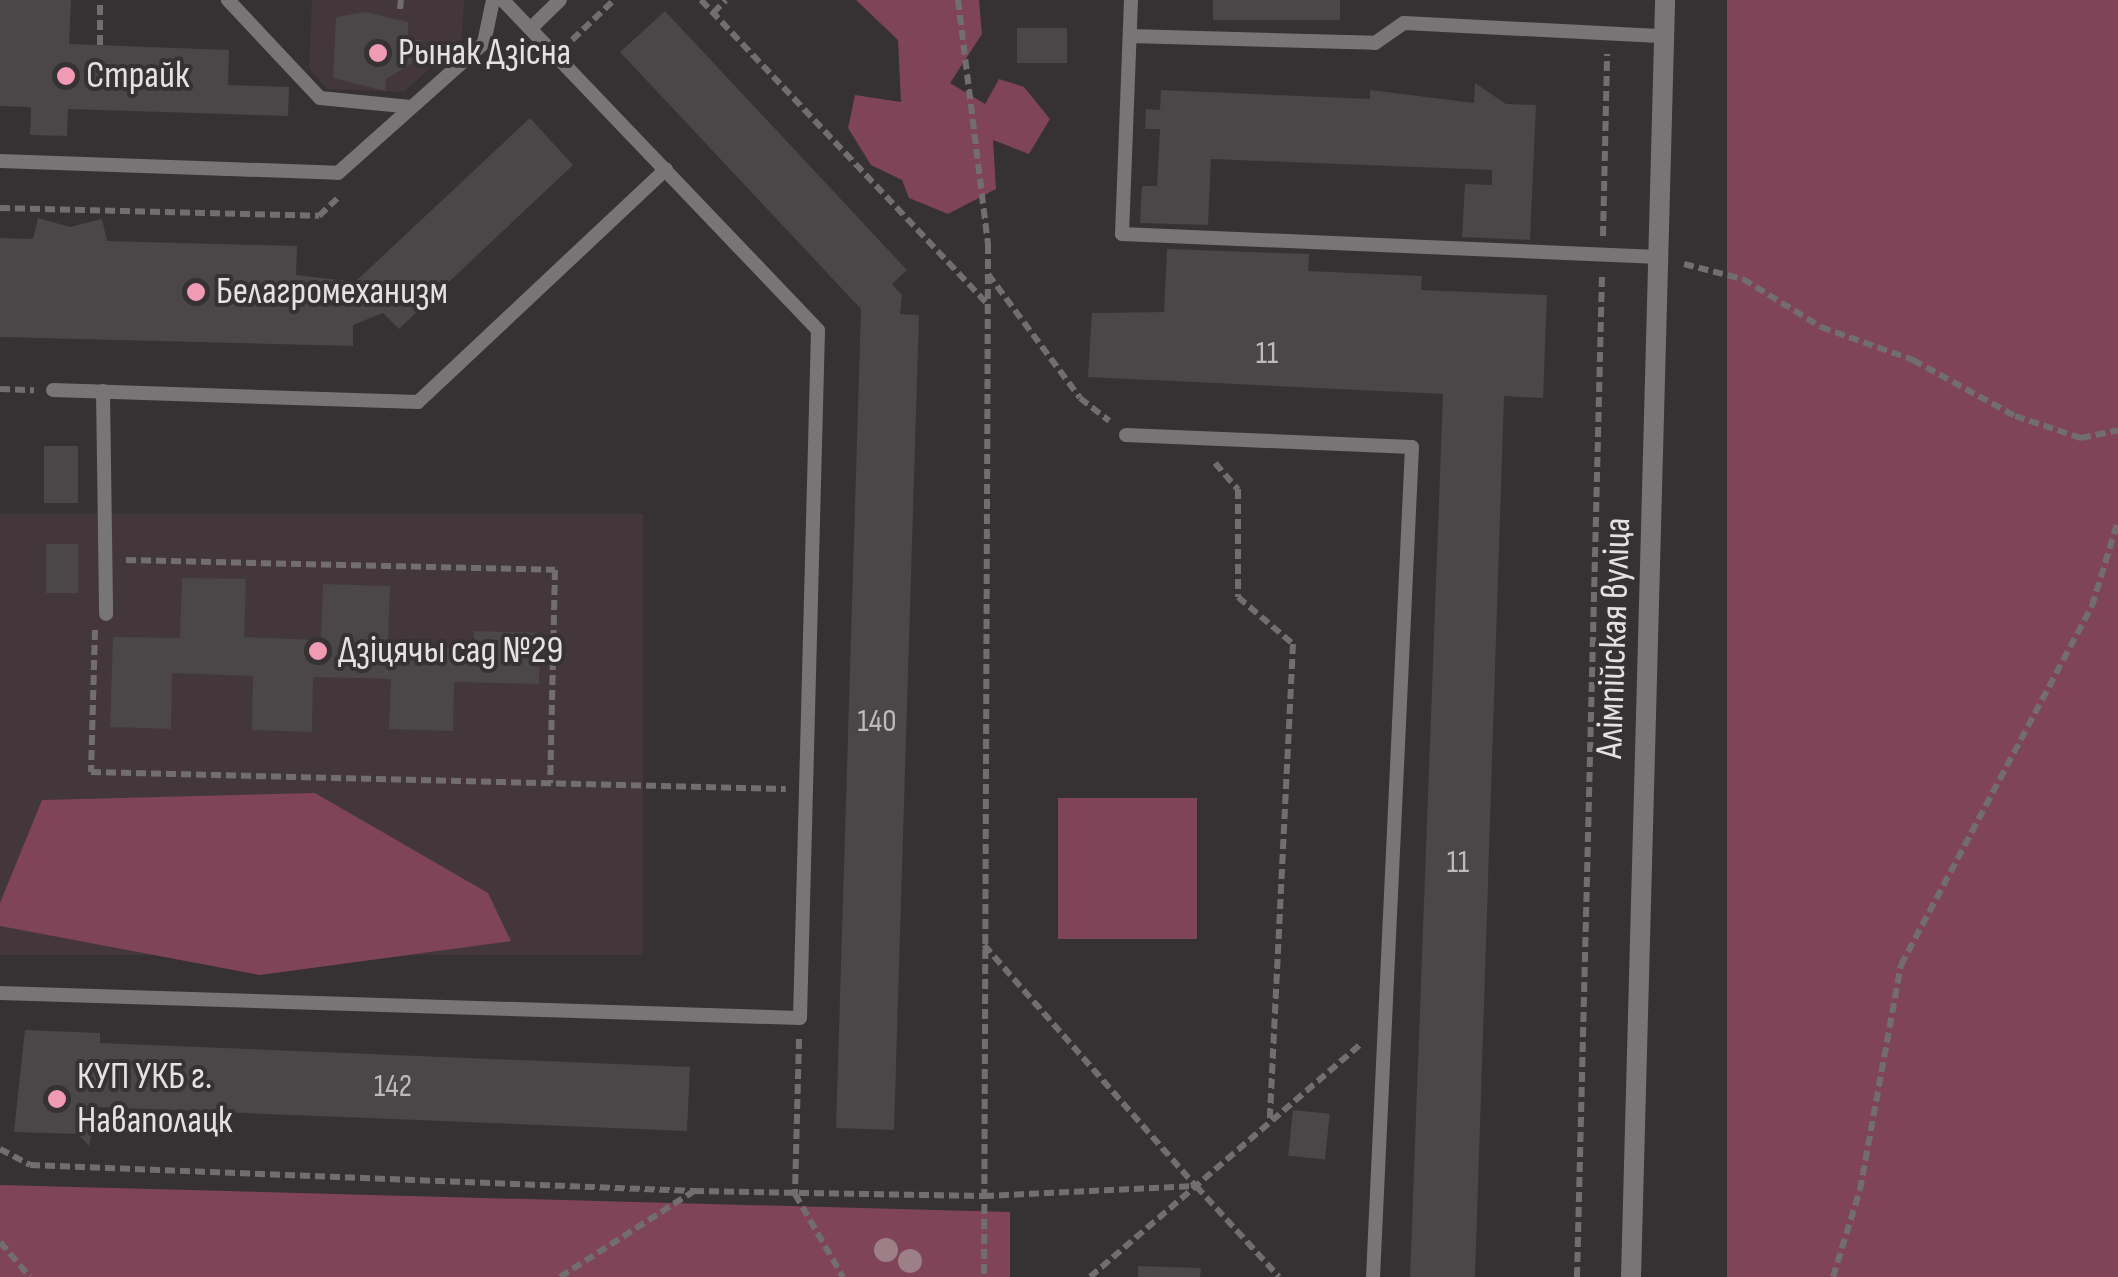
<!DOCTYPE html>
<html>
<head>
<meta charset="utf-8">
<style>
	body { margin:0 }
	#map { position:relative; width:2118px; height:1277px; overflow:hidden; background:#363132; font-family:"Sofia Sans Condensed",sans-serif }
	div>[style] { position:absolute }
	.built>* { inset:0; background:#43373b; transform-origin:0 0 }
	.green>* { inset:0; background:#7f4457; transform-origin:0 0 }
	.building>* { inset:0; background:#4b4647; transform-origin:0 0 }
	.path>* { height:6px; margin-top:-3px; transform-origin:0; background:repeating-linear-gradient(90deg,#726d6e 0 10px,transparent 0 15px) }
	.service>* { height:14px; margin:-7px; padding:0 7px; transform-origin:7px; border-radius:7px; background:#777575 }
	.tertiary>* { height:20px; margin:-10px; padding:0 10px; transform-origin:10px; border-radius:10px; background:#777575 }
	.trees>* { width:24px; height:24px; margin:-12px; border-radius:50%; background:#9d7f87 }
	.dots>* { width:28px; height:28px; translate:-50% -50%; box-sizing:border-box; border:5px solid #363132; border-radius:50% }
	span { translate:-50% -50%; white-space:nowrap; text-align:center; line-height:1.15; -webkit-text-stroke:8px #363132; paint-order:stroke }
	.number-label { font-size:32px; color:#bebabb }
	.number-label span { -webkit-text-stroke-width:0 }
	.poi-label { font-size:38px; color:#e4e1e2 }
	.left { translate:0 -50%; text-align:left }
	.street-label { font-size:38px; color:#e4e1e2 }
</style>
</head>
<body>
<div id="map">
	<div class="built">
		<i style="clip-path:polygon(312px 0,464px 0,462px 38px,404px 92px,327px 89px,309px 68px)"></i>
		<i style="left:0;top:514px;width:643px;height:441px"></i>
	</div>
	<div class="green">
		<i style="clip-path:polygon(856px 0,979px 0,982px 34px,950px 83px,985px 104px,999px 79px,1024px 87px,1050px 119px,1029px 154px,993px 140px,996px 189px,948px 214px,909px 198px,902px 180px,871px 165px,848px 128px,855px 95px,901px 102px,898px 40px)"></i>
		<i style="left:1727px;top:0;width:391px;height:1278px"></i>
		<i style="clip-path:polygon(315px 793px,488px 893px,511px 941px,260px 975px,0 926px,0 903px,42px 800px)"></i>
		<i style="left:1058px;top:798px;width:139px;height:141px"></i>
		<i style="clip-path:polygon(0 1185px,1010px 1212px,1010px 1277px,0 1277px)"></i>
	</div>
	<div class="building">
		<i style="clip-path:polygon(0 0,71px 0,69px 44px,229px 50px,228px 85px,289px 87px,288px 116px,68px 109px,67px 136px,30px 135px,31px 107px,0 106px)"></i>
		<i style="left:1213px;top:0;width:127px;height:20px"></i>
		<i style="clip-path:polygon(665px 11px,907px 270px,892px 284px,902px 295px,900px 314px,919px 315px,894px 1130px,836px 1128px,861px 309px,620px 52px)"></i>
		<i style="clip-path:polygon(365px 12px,408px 22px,408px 40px,421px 40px,420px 58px,386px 79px,385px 91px,333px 78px,336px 17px)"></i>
		<i style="left:1017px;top:28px;width:50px;height:35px"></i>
		<i style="clip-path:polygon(1475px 83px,1506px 104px,1536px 105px,1530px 240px,1462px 237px,1465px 184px,1492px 185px,1492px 170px,1211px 159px,1208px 225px,1140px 223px,1142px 186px,1157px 186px,1160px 129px,1145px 129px,1146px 109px,1160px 110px,1161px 90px,1370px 99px,1370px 90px,1474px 103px)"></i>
		<i style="clip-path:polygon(530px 118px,573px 165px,399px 329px,383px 313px,353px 325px,353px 346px,0 337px,0 238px,33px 239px,38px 218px,70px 227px,102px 219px,107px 241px,297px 246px,296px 275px,355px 282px)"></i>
		<i style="clip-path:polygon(1167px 249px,1309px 254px,1308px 271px,1422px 276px,1421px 290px,1547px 295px,1543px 398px,1504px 396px,1475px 1277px,1410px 1277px,1443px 394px,1088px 377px,1092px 313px,1164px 312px)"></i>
		<i style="left:44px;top:446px;width:34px;height:57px"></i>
		<i style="left:46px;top:544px;width:32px;height:49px"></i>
		<i style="clip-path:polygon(182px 578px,246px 579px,244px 637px,321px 640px,323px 584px,390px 586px,388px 641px,474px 651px,474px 631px,540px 633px,539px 684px,454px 682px,453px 731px,389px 729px,391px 679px,313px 677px,312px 732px,252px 730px,253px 676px,172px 673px,171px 729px,110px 727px,113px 637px,180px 638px)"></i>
		<i style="clip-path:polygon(25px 1030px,100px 1033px,100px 1043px,690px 1067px,687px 1131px,97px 1107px,89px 1146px,78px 1134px,14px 1132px)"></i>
		<i style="left:1293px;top:1110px;width:37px;height:46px;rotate:6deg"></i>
		<i style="clip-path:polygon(1138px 1266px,1201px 1268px,1200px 1277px,1138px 1277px)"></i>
	</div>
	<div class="path">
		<i style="left:701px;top:0;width:417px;rotate:46.7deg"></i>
		<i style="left:958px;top:0;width:246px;rotate:83deg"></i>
		<i style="left:988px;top:244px;width:1033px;rotate:90.22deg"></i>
		<i style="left:400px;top:9px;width:9px;rotate:-84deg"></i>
		<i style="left:713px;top:13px;width:18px;rotate:-45deg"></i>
		<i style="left:572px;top:40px;width:58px;rotate:-43.6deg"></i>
		<i style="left:100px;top:45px;width:45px;rotate:-90deg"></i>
		<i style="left:0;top:208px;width:319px;rotate:1.4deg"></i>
		<i style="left:319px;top:216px;width:28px;rotate:-44deg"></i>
		<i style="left:1603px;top:236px;width:182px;rotate:-88.7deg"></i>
		<i style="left:1684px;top:264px;width:61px;rotate:14.3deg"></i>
		<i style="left:1743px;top:279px;width:92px;rotate:31.6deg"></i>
		<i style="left:1821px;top:327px;width:98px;rotate:19.7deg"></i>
		<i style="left:1913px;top:360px;width:116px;rotate:28.8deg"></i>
		<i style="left:2015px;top:416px;width:70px;rotate:18.4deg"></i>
		<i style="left:2081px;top:438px;width:38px;rotate:-12deg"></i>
		<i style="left:988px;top:274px;width:154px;rotate:53.4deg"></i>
		<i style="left:1080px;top:398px;width:37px;rotate:38deg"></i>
		<i style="left:0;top:389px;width:34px;rotate:2deg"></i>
		<i style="left:1215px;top:463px;width:35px;rotate:49deg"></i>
		<i style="left:1238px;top:489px;width:108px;rotate:90deg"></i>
		<i style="left:1238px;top:597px;width:72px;rotate:40.5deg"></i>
		<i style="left:1293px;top:644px;width:479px;rotate:92.8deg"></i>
		<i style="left:126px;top:560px;width:429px;rotate:1.3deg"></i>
		<i style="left:555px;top:570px;width:213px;rotate:91.3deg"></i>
		<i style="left:95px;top:630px;width:142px;rotate:91.6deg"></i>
		<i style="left:91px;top:772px;width:695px;rotate:1.4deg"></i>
		<i style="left:984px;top:945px;width:321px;rotate:48.7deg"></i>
		<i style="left:799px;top:1039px;width:155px;rotate:91.5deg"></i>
		<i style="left:795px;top:1194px;width:96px;rotate:60deg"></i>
		<i style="left:0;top:1149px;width:34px;rotate:28deg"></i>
		<i style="left:30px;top:1165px;width:665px;rotate:2.24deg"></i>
		<i style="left:694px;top:1191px;width:290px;rotate:1deg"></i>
		<i style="left:984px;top:1196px;width:212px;rotate:-2.7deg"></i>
		<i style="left:1196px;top:1186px;width:123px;rotate:47.6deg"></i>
		<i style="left:0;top:1242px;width:46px;rotate:49.4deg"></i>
		<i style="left:560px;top:1277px;width:159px;rotate:-32.7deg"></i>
		<i style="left:1090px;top:1277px;width:359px;rotate:-40.7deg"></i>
		<i style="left:1577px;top:1277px;width:1003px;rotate:-88.57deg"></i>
		<i style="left:1833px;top:1277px;width:91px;rotate:-72.8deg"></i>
		<i style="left:1860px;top:1190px;width:229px;rotate:-79.7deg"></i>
		<i style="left:1901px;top:965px;width:407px;rotate:-62deg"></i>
		<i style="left:2092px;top:606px;width:89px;rotate:-73deg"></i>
	</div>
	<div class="service">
		<i style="left:228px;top:0;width:134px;rotate:46.8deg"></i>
		<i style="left:320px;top:98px;width:91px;rotate:5.6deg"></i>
		<i style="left:1131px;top:0;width:234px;rotate:92.2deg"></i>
		<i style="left:1122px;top:234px;width:537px;rotate:2.45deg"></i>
		<i style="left:531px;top:28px;width:40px;rotate:-44deg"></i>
		<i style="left:1130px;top:36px;width:245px;rotate:1.6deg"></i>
		<i style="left:1375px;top:43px;width:35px;rotate:-35deg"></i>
		<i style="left:1404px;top:23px;width:260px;rotate:2.9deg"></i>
		<i style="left:0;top:161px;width:338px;rotate:2deg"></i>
		<i style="left:338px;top:173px;width:195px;rotate:-41.7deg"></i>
		<i style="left:484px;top:43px;width:44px;rotate:-78.2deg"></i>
		<i style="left:53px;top:390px;width:365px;rotate:1.9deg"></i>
		<i style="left:418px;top:402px;width:340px;rotate:-43.2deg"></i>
		<i style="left:103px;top:391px;width:223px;rotate:89.2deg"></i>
		<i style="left:1126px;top:435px;width:286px;rotate:2.4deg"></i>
		<i style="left:1412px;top:447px;width:831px;rotate:92.69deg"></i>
		<i style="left:0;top:993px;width:800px;rotate:1.79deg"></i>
		<i style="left:800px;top:1018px;width:688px;rotate:-88.5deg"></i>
		<i style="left:818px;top:330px;width:456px;rotate:-133.7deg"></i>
	</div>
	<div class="tertiary">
		<i style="left:1631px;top:1277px;width:1277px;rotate:-88.47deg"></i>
	</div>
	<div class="trees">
		<i style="left:886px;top:1250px"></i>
		<i style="left:910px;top:1261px"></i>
	</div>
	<div class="dots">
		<i style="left:378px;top:53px;background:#f19ab3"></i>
		<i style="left:66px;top:76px;background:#f19ab3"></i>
		<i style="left:196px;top:292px;background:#f19ab3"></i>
		<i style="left:318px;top:651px;background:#f19ab3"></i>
		<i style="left:57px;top:1099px;background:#f19ab3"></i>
	</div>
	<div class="number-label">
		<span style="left:1267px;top:354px">11</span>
		<span style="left:877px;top:722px">140</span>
		<span style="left:1458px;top:863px">11</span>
		<span style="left:393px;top:1087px">142</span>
	</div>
	<div class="poi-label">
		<span class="left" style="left:398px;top:53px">Рынак Дзісна</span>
		<span class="left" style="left:86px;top:76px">Страйк</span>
		<span class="left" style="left:216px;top:292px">Белагромеханизм</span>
		<span class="left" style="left:338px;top:651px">Дзіцячы сад №29</span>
		<span class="left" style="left:77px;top:1099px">КУП УКБ г.<br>Наваполацк</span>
	</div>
	<div class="street-label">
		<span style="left:1614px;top:638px;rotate:-88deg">Алімпійская вуліца</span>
	</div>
</div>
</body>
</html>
